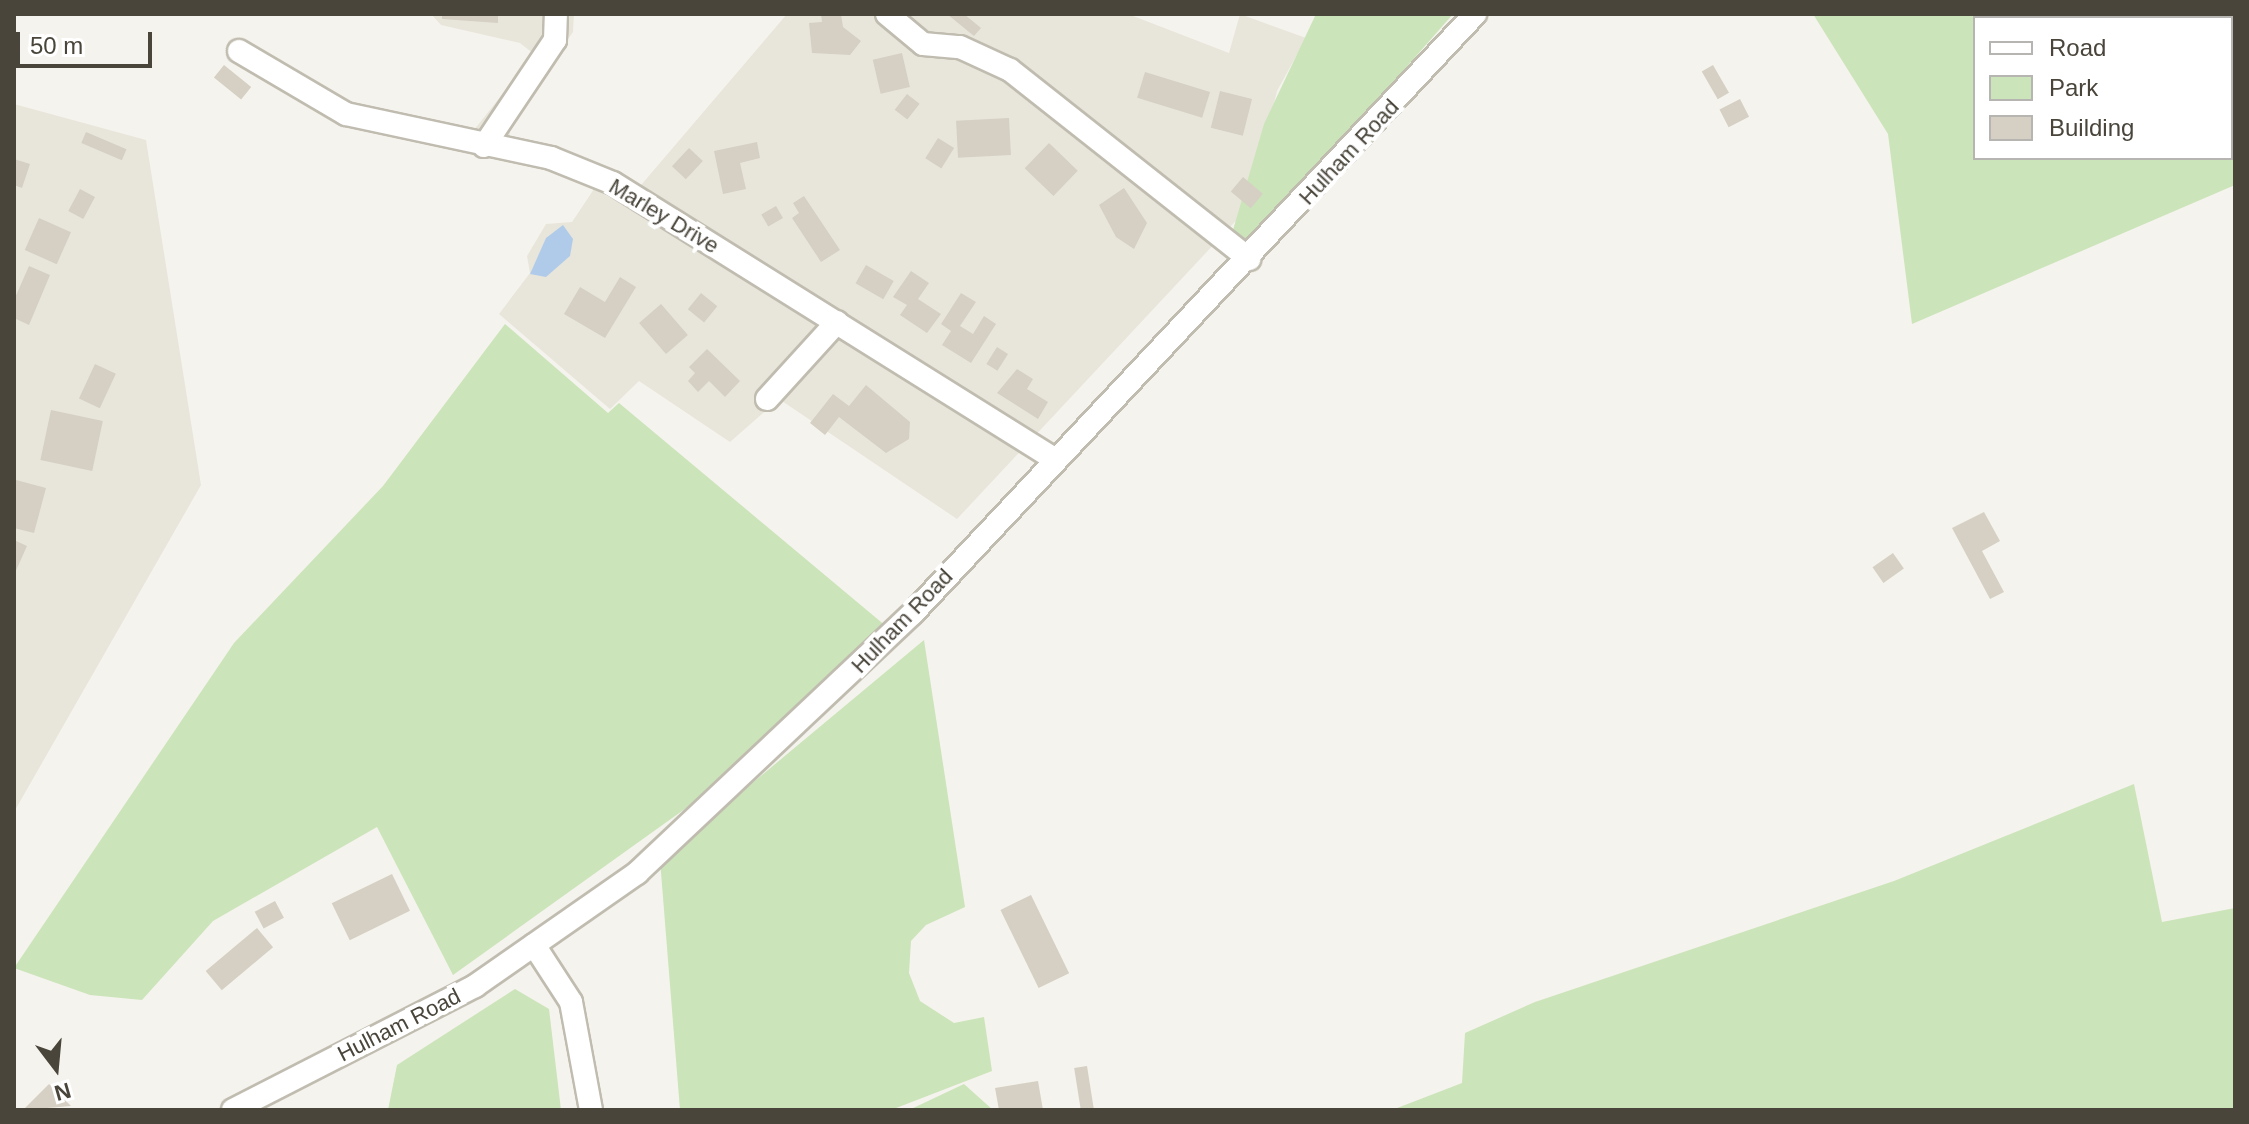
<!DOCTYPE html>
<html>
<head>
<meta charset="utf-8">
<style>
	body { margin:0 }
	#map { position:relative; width:2249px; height:1124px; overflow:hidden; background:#f5f3ed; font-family:Helvetica,sans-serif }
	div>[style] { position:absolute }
	.residential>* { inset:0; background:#e8e6db }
	.green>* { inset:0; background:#cce4ba }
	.water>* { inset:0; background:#b0cbea }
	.building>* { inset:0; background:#d5d0c3; transform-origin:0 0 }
	.roads { filter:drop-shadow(2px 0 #c0bcb0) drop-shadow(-2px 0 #c0bcb0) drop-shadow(0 2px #c0bcb0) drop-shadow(0 -2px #c0bcb0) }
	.minor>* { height:22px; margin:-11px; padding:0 11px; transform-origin:11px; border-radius:11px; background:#fff }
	span { translate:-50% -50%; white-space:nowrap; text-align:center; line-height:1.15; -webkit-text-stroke:8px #fff; paint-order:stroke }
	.street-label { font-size:22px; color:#49453b }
	.frame { position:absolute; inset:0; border:16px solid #49453b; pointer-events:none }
	.legend { position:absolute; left:1973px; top:16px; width:260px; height:144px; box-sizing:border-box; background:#fff; border:2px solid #b6b5b1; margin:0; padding:10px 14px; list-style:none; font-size:24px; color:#49453b }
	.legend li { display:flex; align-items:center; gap:16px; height:40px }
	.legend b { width:40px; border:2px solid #b6b5b1 }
	.north { position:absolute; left:16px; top:1028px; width:80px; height:80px; -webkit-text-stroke:6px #fff; paint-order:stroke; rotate:164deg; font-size:22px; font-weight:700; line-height:32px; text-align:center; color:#49453b }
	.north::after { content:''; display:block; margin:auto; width:28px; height:36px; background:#49453b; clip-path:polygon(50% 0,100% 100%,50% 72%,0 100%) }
	.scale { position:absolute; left:16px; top:32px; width:136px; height:36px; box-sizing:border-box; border:4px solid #49453b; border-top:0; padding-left:10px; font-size:24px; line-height:28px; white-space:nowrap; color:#49453b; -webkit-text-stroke:6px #fff; paint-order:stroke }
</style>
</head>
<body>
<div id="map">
	<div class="residential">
		<i style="clip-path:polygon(431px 14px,574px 14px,573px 32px,511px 119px,509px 144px,470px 135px,534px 54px,520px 43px,441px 25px)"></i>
		<i style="clip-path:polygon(787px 14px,1128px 14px,1229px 53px,1240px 14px,1306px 38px,1277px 91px,1265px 140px,1275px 179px,957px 519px,779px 399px,730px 442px,639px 381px,610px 409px,499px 314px,530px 273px,527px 256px,546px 224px,572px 222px,594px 189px,624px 205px)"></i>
		<i style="clip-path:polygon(14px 104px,146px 140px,201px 485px,14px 812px)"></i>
	</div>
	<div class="green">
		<i style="clip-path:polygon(1316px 14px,1453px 14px,1247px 249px,1233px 230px,1264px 124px)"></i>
		<i style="clip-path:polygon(evenodd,1813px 14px,2235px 14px,2235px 185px,1912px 324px,1888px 134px,1813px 14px,2231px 18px,2231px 158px,1975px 158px,1975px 18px,2231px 18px)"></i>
		<i style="clip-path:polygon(505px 324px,608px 413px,619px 403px,887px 627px,689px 806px,453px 975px,377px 827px,213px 921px,142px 1000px,90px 995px,14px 968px,234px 643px,383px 486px)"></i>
		<i style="clip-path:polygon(924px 640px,965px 907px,926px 925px,911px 941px,909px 973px,920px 1001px,954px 1023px,984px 1017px,992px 1071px,891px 1110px,680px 1110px,660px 860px)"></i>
		<i style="clip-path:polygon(2134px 784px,2162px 922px,2235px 908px,2235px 1110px,1392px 1110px,1462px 1083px,1465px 1033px,1535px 1002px,1894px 881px)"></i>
		<i style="clip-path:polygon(515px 989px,549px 1009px,561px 1110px,388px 1110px,397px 1065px)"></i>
		<i style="clip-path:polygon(964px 1084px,993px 1110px,909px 1110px)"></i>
	</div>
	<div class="water">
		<i style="clip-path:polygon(563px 225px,573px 239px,570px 256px,546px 277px,530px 274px,546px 238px)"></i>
	</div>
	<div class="building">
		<i style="clip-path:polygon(442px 14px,498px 14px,498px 23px,442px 19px)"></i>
		<i style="clip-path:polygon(821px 14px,841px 14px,843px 27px,861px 41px,850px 55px,812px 53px,809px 23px,822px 22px)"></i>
		<i style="clip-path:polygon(947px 14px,964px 14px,981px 28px,974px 36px)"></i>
		<i style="left:902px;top:53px;width:35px;height:30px;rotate:77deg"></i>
		<i style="left:224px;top:65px;width:35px;height:16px;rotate:39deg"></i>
		<i style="left:1713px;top:65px;width:32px;height:13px;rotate:60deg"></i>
		<i style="left:1145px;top:72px;width:68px;height:27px;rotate:17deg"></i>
		<i style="left:1220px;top:91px;width:33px;height:38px;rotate:14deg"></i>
		<i style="left:907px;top:94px;width:16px;height:20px;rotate:38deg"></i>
		<i style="left:1740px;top:99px;width:20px;height:23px;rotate:63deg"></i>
		<i style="left:1009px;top:118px;width:37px;height:53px;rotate:87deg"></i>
		<i style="left:86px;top:132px;width:44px;height:12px;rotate:23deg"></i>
		<i style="left:938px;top:138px;width:19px;height:24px;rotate:32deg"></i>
		<i style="clip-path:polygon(757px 142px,760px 158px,740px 163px,746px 189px,723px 194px,714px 151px)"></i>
		<i style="left:1049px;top:143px;width:40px;height:35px;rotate:44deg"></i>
		<i style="left:689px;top:148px;width:19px;height:25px;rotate:43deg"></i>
		<i style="clip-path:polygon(14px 159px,30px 164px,22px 188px,14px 185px)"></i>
		<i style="left:1243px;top:177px;width:26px;height:19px;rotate:40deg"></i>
		<i style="clip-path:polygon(1124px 188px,1147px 223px,1134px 249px,1116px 237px,1099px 205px)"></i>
		<i style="left:80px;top:189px;width:17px;height:25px;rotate:28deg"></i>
		<i style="clip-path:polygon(804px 196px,840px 250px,821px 262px,792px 218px,799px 213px,793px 203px)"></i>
		<i style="left:776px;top:206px;width:14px;height:17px;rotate:60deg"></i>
		<i style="left:39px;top:218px;width:35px;height:35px;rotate:24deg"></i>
		<i style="left:866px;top:265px;width:32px;height:21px;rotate:30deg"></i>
		<i style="clip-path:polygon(29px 266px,50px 275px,29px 325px,14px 318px,14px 300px)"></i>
		<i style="clip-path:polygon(911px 271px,929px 283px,918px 299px,941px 314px,927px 333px,900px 315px,907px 305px,893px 297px)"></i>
		<i style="clip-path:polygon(620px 277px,636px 287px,605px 338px,564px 314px,580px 287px,605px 302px)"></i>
		<i style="left:701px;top:293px;width:21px;height:21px;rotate:39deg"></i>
		<i style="clip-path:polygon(961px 293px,976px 302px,960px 326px,973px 334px,984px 316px,996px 324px,971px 363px,942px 345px,951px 331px,941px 324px)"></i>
		<i style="left:661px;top:304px;width:41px;height:29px;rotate:49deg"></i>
		<i style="left:997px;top:347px;width:13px;height:20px;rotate:32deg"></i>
		<i style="clip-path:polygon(707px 349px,740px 381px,725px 397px,709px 381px,698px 392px,688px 381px,695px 373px,689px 367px)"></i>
		<i style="left:95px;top:364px;width:23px;height:38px;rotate:25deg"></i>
		<i style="clip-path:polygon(1017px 369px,1033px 379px,1027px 389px,1048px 402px,1038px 419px,997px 393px)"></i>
		<i style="clip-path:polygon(866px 385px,910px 422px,909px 439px,886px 453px,839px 417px,825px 435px,810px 423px,833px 394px,849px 406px)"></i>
		<i style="left:51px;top:410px;width:53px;height:51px;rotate:12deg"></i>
		<i style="clip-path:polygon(16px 480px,46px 488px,34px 533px,14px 528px)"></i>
		<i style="clip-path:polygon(1984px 512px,2000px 541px,1982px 551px,2004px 592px,1990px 599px,1952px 528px)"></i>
		<i style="clip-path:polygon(14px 540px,27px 546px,14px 575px)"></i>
		<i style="left:1893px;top:553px;width:19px;height:25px;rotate:55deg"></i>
		<i style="left:392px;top:874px;width:41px;height:67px;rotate:64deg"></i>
		<i style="left:1031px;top:895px;width:87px;height:34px;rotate:64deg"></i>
		<i style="left:275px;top:901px;width:19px;height:23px;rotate:62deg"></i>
		<i style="left:257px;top:928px;width:25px;height:67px;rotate:50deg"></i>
		<i style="left:1087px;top:1066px;width:45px;height:13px;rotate:81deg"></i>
		<i style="clip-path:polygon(1038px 1081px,1043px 1110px,999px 1110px,995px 1088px)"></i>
		<i style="clip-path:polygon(49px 1084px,71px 1106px,23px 1110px)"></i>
	</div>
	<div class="roads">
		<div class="minor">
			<i style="left:887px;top:14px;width:47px;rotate:39.8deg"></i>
			<i style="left:923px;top:44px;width:37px;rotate:5deg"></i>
			<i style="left:960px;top:47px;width:55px;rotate:24.7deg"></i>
			<i style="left:1010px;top:70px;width:305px;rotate:38.3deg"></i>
			<i style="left:239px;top:51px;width:124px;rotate:30.5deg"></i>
			<i style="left:346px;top:114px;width:210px;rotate:12.1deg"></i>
			<i style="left:551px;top:158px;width:67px;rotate:22deg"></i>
			<i style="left:613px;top:183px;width:522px;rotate:32.02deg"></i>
			<i style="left:484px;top:146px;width:128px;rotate:-56.2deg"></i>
			<i style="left:555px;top:40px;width:26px;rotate:-88deg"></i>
			<i style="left:767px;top:399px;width:104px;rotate:-47.7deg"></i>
			<i style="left:534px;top:945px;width:68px;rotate:57deg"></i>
			<i style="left:571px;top:1002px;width:110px;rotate:79.5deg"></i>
			<i style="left:233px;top:1110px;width:272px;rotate:-27.1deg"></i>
			<i style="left:475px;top:986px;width:198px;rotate:-34.9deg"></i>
			<i style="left:637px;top:873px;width:378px;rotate:-43.3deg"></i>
			<i style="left:912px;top:614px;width:823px;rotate:-46.82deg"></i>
		</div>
	</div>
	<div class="street-label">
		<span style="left:1349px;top:152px;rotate:-47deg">Hulham Road</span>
		<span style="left:664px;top:216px;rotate:31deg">Marley Drive</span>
		<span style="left:902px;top:621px;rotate:-46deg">Hulham Road</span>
		<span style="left:399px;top:1025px;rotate:-27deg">Hulham Road</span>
	</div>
	<div class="frame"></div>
	<ul class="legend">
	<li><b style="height:10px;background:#fff"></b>Road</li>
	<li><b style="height:22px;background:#cce4ba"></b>Park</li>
	<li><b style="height:22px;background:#d5d0c3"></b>Building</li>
	</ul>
	<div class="north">N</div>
	<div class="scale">50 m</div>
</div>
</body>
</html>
